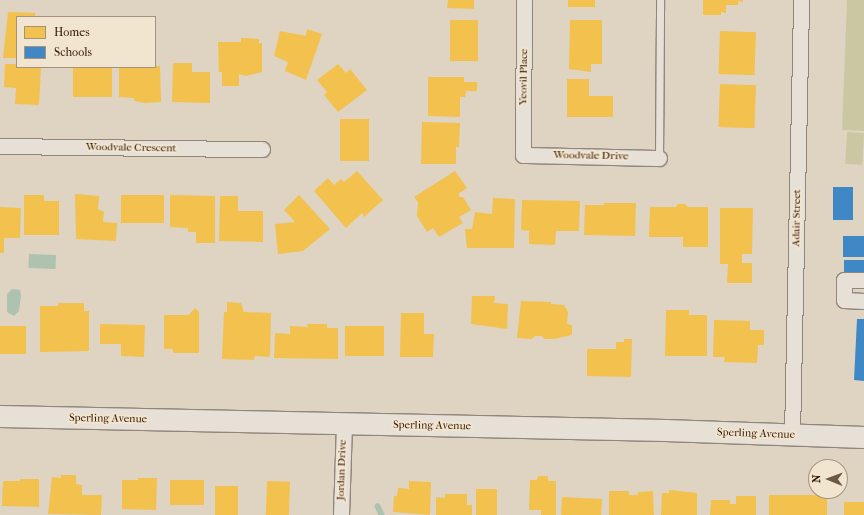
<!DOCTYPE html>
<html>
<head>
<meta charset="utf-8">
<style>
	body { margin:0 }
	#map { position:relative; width:864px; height:515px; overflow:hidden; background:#dfd4c2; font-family:"IM FELL French Canon",serif }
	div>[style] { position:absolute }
	.green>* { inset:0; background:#ccc7a3; transform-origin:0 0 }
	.water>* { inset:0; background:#aec2b0; transform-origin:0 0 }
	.homes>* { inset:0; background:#f2c14e; transform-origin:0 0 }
	.schools>* { inset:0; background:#3f88c5; transform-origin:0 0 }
	.stream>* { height:5.5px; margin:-2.75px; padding:0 2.75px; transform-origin:2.75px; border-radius:2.75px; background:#aec2b0 }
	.roads { filter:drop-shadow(1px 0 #90867a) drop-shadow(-1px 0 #90867a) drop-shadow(0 1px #90867a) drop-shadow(0 -1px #90867a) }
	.lane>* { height:7px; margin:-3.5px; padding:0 3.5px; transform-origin:3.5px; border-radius:3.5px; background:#e6e0d7 }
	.street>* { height:15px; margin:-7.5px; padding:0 7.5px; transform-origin:7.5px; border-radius:7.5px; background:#e6e0d7 }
	.secondary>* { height:21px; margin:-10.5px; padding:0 10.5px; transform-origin:10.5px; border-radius:10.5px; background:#e6e0d7 }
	span { translate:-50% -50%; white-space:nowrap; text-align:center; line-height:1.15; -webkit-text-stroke:4px #f2e5d0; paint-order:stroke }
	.street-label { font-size:11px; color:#331701 }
	.legend { position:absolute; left:16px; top:16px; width:140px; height:52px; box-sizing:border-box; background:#f2e5d0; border:1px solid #a6937d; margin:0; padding:5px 7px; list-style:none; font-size:12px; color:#331701 }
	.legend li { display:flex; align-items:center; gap:8px; height:20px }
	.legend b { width:20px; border:1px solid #a6937d }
	.north { position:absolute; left:808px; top:459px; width:40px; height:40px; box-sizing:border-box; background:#f2e5d0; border:1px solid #a6937d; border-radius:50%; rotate:271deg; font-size:11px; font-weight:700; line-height:16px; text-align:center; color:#331701 }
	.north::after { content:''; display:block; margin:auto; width:14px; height:18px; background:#6f5945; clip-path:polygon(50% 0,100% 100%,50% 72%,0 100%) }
</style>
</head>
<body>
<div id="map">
	<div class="green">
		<i style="clip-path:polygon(847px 0,864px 0,864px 131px,842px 130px)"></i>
		<i style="left:847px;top:132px;width:17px;height:32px;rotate:3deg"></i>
	</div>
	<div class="water">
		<i style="left:29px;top:254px;width:27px;height:14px;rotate:2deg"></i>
		<i style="clip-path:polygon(12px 289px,20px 290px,21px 296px,19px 311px,14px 316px,7px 312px,7px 294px)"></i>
	</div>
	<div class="homes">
		<i style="clip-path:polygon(448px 0,474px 0,474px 9px,447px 8px)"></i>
		<i style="left:568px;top:0;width:27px;height:7px"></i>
		<i style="clip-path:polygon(703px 0,743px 0,743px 2px,738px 1px,738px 5px,726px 5px,726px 13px,721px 12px,721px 15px,703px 15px)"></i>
		<i style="clip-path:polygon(8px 12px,35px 13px,35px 17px,17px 17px,17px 58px,3px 58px)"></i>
		<i style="left:450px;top:20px;width:28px;height:41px"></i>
		<i style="clip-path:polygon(570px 20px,602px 20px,602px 64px,591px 64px,591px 72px,569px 69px)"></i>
		<i style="clip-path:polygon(307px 29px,322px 34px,306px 80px,285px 71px,288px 62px,274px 56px,280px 31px,306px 36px)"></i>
		<i style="left:720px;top:31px;width:36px;height:43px;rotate:2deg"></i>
		<i style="clip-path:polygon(241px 38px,259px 39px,259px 43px,262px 43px,262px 72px,246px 76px,239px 74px,239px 86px,222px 86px,222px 72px,219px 72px,218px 42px,241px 42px)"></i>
		<i style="clip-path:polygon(173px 63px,192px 63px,192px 72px,210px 72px,210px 103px,172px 102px)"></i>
		<i style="clip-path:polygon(5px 64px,17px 64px,17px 67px,41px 67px,39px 105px,15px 104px,16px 88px,4px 87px)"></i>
		<i style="clip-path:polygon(338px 64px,346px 73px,350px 69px,367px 90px,338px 112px,324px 95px,327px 92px,317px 80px)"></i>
		<i style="clip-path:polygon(160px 66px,161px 102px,145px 103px,134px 101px,134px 98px,119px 97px,119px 68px)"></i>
		<i style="left:73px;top:67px;width:39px;height:30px"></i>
		<i style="clip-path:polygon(428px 77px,464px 77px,464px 82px,477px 82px,477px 91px,466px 91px,465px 97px,460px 97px,460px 117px,428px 116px)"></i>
		<i style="clip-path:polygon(567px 79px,589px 79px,589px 96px,613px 96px,613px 117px,567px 117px)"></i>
		<i style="left:720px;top:84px;width:36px;height:43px;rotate:2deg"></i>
		<i style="left:340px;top:119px;width:29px;height:42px"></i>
		<i style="clip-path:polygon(422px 122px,460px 123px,459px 147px,456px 147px,456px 164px,421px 164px)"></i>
		<i style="clip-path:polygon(357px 171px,383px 200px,364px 217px,362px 213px,346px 228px,314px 191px,328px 178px,334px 185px,341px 179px,344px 182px)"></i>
		<i style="clip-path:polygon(455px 171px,467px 188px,458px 194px,460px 197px,463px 197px,471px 210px,459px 217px,463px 223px,439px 237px,433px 228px,427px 232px,417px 216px,418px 202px,414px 197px)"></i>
		<i style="clip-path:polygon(75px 194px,99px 196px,98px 209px,104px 212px,103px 222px,117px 223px,116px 241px,76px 239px)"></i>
		<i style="clip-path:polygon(24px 195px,44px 195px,44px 201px,59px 201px,59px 235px,24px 235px)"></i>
		<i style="left:121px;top:195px;width:43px;height:28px"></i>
		<i style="clip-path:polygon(170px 195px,215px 196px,215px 243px,196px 243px,196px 232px,188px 232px,188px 228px,170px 227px)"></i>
		<i style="clip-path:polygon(299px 195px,330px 229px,303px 251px,278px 254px,275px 224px,295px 222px,284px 210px)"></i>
		<i style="clip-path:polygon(220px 196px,238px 196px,238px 211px,263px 211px,263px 242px,219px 241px)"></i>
		<i style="clip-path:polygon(493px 198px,515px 199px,514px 248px,467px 248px,465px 229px,472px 229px,475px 212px,492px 214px)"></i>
		<i style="clip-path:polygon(522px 200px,580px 201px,579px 231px,556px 231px,555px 245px,529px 244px,529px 231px,521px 230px)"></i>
		<i style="clip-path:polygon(604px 203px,636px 203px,635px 236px,584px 235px,585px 205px,604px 205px)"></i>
		<i style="clip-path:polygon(678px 204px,685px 204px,688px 207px,708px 207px,708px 247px,683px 247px,683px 237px,649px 237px,650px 207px,676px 207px)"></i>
		<i style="clip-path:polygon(0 207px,21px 208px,20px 238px,4px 238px,4px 253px,0 253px)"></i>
		<i style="clip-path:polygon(720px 208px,753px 208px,752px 254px,742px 254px,742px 263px,752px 263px,752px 283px,727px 283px,728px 264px,720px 264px)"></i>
		<i style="clip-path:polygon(472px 296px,495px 296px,494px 303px,508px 304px,507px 329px,471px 324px)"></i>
		<i style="clip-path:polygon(521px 301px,551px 302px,551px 304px,564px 305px,568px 312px,567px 324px,572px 325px,572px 335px,554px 339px,544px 339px,542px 336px,535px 336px,532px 339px,517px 338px)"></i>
		<i style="clip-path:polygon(227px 302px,241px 303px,244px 312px,271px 313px,270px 357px,255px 356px,254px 360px,222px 359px,224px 312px,227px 312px)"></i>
		<i style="clip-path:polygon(58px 303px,84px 303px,84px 311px,89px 311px,89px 351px,40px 352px,40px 306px,58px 306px)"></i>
		<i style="clip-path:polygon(195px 308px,199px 312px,199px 353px,173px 353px,173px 349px,164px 349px,164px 315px,189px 315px)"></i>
		<i style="clip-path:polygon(666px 310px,689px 310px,689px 315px,707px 315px,707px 356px,665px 356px)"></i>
		<i style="clip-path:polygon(401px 313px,424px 313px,424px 334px,434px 334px,433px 357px,400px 357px)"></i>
		<i style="clip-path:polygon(714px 320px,750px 321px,750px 330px,764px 330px,764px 345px,758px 345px,757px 363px,724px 362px,725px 357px,713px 357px)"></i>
		<i style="clip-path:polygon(100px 324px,145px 325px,144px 357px,121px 356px,121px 344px,100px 344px)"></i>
		<i style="clip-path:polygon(307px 324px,327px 324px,327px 328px,338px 328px,338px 359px,274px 358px,275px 333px,290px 334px,290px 326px,308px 327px)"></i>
		<i style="left:0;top:326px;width:26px;height:28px"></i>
		<i style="left:345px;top:326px;width:39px;height:30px"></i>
		<i style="clip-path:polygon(624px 339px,632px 339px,631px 377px,587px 376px,587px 349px,616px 349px,616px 342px,624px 342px)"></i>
		<i style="clip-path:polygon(61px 475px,76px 475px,76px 484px,82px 485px,82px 495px,102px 495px,101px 515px,48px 514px,52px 477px,61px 478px)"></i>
		<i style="clip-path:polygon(538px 476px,548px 476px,548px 481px,556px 481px,556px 515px,541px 515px,541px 510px,529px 510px,530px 480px,537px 480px)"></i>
		<i style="clip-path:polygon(138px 478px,157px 478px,156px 510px,122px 509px,122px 480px,138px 480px)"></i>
		<i style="clip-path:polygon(20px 479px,39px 479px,39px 507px,2px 506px,3px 481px,20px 481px)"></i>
		<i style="left:170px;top:480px;width:34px;height:25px"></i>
		<i style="left:267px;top:481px;width:23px;height:34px;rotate:2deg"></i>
		<i style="clip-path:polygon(409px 481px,431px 482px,430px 515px,393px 512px,394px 496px,397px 496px,398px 488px,409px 489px)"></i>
		<i style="left:238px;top:486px;width:29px;height:23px;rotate:90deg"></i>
		<i style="left:476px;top:489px;width:21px;height:26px"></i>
		<i style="clip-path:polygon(669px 490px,697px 493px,697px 515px,661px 515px,662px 493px,669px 493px)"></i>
		<i style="clip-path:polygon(609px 491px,629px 491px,629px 495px,638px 495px,638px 492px,653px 491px,654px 515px,609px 515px)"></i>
		<i style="clip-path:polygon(445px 494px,467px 494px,467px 505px,472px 505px,472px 515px,436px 515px,436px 497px,445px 498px)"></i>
		<i style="left:769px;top:495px;width:58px;height:20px"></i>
		<i style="clip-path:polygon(736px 496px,756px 496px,756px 515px,710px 515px,711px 500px,730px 500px,730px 504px,736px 504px)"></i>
		<i style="left:562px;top:497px;width:40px;height:18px;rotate:3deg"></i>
		<i style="left:844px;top:502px;width:20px;height:13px"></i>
	</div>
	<div class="schools">
		<i style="left:833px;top:187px;width:20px;height:33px"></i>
		<i style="left:843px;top:236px;width:21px;height:21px"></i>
		<i style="left:844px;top:260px;width:20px;height:20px"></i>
		<i style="clip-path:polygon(857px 319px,864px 319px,864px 381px,854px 380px)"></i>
	</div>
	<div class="stream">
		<i style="left:378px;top:506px;width:10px;rotate:66deg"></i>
	</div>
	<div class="roads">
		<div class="lane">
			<i style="left:659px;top:158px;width:158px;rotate:-89.6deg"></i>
		</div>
		<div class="street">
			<i style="left:524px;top:0;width:155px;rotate:90.4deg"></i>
			<i style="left:523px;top:155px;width:136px;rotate:1.3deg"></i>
			<i style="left:0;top:146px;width:262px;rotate:0.7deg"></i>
			<i style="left:864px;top:280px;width:20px;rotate:180deg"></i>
			<i style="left:844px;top:280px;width:20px;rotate:90deg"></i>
			<i style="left:844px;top:300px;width:20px;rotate:3deg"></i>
			<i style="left:792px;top:435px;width:435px;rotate:-88.8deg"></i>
			<i style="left:341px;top:515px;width:91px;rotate:-88.1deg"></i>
		</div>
		<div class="secondary">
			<i style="left:0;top:416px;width:665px;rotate:1.21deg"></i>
			<i style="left:665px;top:430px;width:199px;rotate:2deg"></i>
		</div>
	</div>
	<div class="street-label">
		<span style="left:524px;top:77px;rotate:-89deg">Yeovil Place</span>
		<span style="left:131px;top:148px;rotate:1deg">Woodvale Crescent</span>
		<span style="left:591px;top:156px;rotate:1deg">Woodvale Drive</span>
		<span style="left:797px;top:218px;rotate:-89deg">Adair Street</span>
		<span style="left:108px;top:419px;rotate:1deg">Sperling Avenue</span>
		<span style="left:432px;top:426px;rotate:1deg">Sperling Avenue</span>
		<span style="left:756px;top:434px;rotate:2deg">Sperling Avenue</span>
		<span style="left:342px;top:470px;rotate:-88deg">Jordan Drive</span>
	</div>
	<ul class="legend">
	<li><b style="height:11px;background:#f2c14e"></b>Homes</li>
	<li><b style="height:11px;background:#3f88c5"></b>Schools</li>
	</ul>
	<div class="north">N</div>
</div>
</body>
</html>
